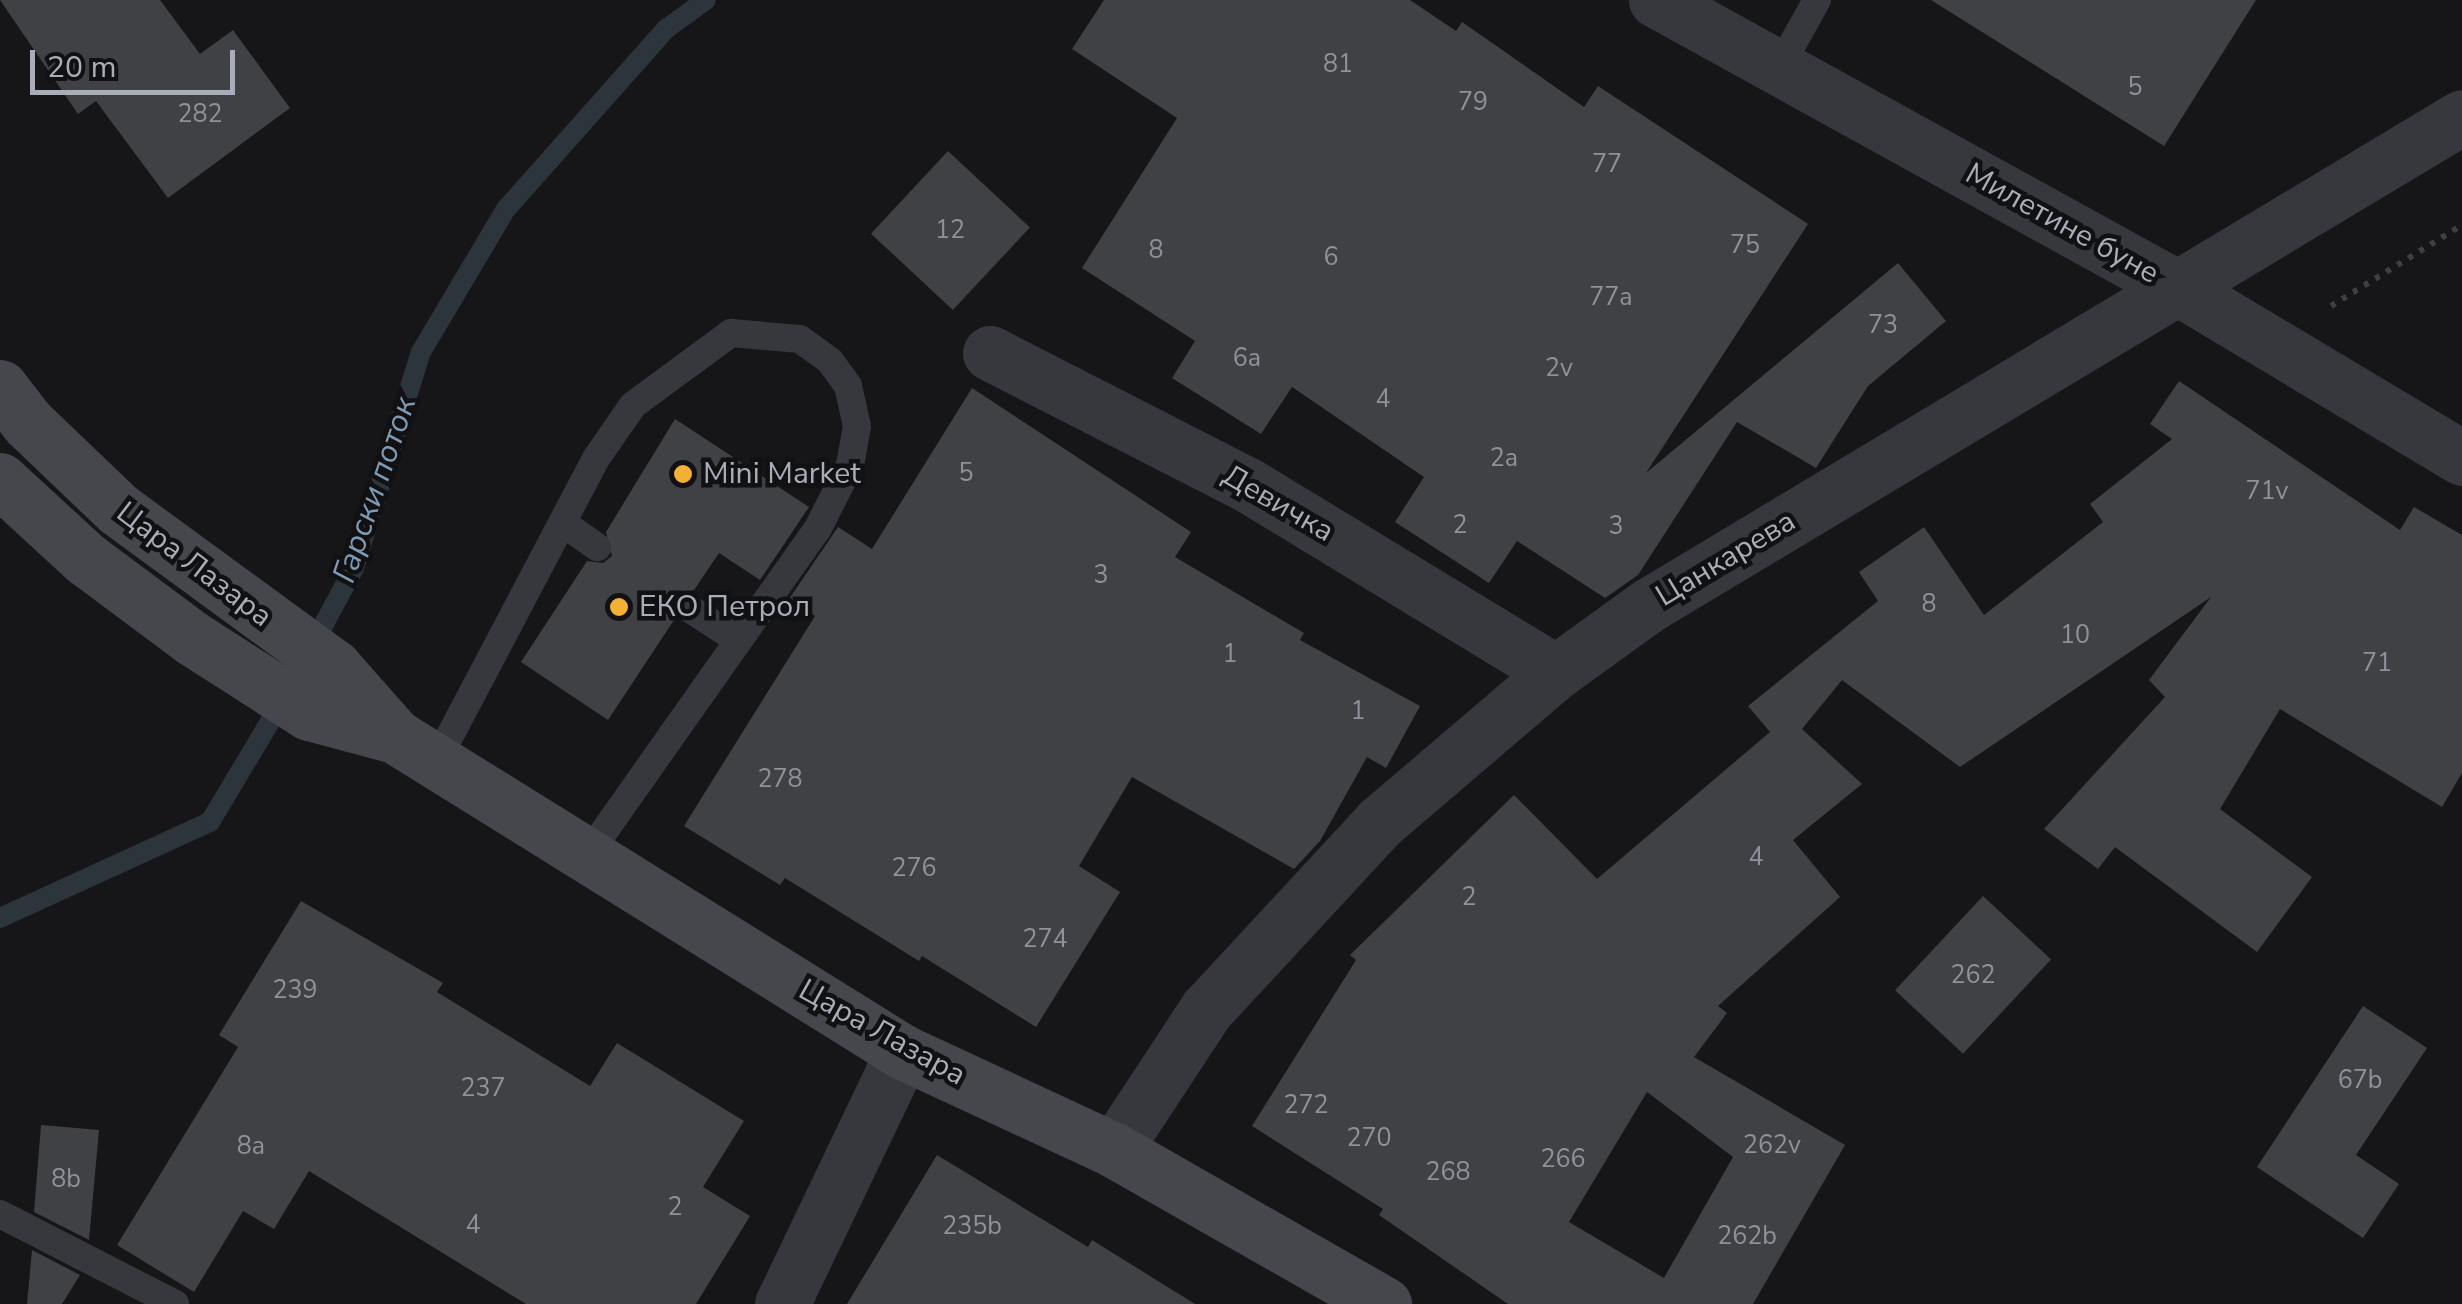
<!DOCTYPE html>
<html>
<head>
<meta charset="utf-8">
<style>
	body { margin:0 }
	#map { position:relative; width:2462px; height:1304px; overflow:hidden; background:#161618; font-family:"Nunito Sans",sans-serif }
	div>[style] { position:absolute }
	.stream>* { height:20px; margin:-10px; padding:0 10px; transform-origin:10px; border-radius:10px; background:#2c353c }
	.building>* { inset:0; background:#404145; transform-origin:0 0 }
	.path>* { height:6px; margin-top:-3px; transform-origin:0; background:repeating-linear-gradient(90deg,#3d3f44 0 5px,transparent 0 13px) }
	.service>* { height:28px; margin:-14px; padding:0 14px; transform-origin:14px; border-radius:14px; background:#37383d }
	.minor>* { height:55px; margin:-27.5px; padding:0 27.5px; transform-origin:27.5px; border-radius:27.5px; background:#37383d }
	.tertiary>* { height:55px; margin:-27.5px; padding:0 27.5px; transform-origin:27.5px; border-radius:27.5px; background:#37383d }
	.secondary>* { height:55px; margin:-27.5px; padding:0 27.5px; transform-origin:27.5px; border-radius:27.5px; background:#45474d }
	.dots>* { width:28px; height:28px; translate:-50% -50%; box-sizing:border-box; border:5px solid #111113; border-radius:50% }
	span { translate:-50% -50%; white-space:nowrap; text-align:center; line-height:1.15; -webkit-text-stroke:9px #111113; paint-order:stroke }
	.number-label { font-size:25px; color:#8e929b }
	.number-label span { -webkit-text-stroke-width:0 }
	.street-label { font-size:30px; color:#a8adb8 }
	.poi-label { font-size:30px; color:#a8adb8 }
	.left { translate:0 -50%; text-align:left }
	.water-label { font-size:32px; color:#7f9bb3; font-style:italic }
	.scale { position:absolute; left:30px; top:50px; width:205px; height:45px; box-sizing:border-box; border:5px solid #a8adb8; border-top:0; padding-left:12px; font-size:30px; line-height:35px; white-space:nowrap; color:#a8adb8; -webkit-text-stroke:8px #111113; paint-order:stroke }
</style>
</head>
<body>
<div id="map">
	<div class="stream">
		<i style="left:311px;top:648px;width:91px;rotate:-61.7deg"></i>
		<i style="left:354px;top:568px;width:226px;rotate:-72.8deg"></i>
		<i style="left:421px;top:352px;width:166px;rotate:-59.3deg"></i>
		<i style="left:506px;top:209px;width:241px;rotate:-48.4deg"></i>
		<i style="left:666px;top:29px;width:49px;rotate:-35.9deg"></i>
		<i style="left:0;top:918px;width:231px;rotate:-24.6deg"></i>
		<i style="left:210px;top:822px;width:142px;rotate:-59.1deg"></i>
	</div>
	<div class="building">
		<i style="clip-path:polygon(0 0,160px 0,200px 54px,233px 30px,290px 108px,168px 198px,96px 101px,78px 114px)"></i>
		<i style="clip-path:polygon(1104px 0,1410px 0,1456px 31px,1462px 22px,1584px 107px,1598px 86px,1808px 224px,1646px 473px,1898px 263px,1946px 321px,1868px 386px,1816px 468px,1737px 422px,1638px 575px,1605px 598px,1517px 541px,1489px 583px,1395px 522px,1424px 477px,1292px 387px,1261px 434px,1172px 378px,1195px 341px,1082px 268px,1177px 118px,1072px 49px)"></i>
		<i style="clip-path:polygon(1931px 0,2256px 0,2164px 146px)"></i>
		<i style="left:948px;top:151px;width:112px;height:113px;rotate:43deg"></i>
		<i style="clip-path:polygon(evenodd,2179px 381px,2400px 530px,2414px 507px,2462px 535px,2462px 773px,2442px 807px,2280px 709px,2220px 809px,2312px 877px,2257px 952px,2115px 847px,2098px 869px,2044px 829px,2165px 697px,2149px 680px,2211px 597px,1960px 767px,1842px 680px,1802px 729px,1862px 784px,1793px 840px,1840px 897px,1718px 1006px,1727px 1013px,1694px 1057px,1845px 1145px,1753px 1304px,1508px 1304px,1379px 1215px,1383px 1209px,1252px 1126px,1356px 960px,1350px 955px,1514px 795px,1597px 879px,1770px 732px,1748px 706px,1878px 601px,1859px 572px,1924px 527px,1984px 615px,2103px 522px,2090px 504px,2172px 439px,2150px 424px,2179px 381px,1647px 1092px,1733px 1157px,1664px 1278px,1569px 1222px,1647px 1092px)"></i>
		<i style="clip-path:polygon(972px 388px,1191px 532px,1175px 557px,1304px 633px,1300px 640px,1420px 706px,1386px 768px,1367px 757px,1320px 841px,1294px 869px,1132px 777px,1079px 866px,1120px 892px,1036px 1027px,922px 956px,919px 961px,785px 878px,780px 885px,684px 826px,815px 616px,789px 599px,838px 527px,872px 549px)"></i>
		<i style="clip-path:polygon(675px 419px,809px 507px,760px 580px,719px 553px,694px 590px,670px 595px,667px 605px,674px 620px,608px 720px,521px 662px,587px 561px,603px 563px,612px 556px,606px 532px)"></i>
		<i style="left:1983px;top:896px;width:93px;height:129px;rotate:43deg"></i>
		<i style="clip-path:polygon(301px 901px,443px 983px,437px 992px,590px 1086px,617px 1043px,744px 1121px,703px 1187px,750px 1216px,696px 1304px,526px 1304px,309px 1171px,274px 1229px,243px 1211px,194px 1292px,117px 1245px,238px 1047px,219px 1035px)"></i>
		<i style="clip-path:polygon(2363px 1006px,2427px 1048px,2356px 1155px,2399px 1184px,2363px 1238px,2257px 1167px)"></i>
		<i style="clip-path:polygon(41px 1125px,99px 1130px,89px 1240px,34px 1212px)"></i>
		<i style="clip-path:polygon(937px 1155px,1088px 1247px,1092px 1240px,1195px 1304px,847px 1304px)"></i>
		<i style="clip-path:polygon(32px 1250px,80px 1275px,62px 1304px,27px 1304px)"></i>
	</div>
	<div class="path">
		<i style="left:2331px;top:306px;width:154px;rotate:-31.7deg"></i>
	</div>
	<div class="service">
		<i style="left:1779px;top:68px;width:78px;rotate:-60.8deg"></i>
		<i style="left:563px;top:523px;width:42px;rotate:35.2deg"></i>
		<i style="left:684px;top:605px;width:64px;rotate:32.9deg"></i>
		<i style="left:436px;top:762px;width:345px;rotate:-62.2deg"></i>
		<i style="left:597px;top:457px;width:63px;rotate:-55.3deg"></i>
		<i style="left:633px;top:405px;width:122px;rotate:-36.3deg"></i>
		<i style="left:731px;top:333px;width:69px;rotate:5deg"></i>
		<i style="left:800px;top:339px;width:37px;rotate:36deg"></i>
		<i style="left:830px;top:361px;width:31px;rotate:54deg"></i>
		<i style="left:848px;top:386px;width:41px;rotate:77.3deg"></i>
		<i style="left:857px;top:426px;width:40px;rotate:100deg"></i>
		<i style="left:850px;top:465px;width:71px;rotate:116.9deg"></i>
		<i style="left:818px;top:528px;width:403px;rotate:125.2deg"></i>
		<i style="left:0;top:1214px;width:197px;rotate:27.2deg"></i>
	</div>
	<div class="minor">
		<i style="left:1656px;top:0;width:596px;rotate:28.89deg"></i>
		<i style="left:2178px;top:288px;width:331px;rotate:30.9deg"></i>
		<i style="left:990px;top:353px;width:290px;rotate:27.1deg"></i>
		<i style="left:1248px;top:485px;width:360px;rotate:31.3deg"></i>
		<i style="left:1114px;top:1150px;width:168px;rotate:-56.7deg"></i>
		<i style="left:1206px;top:1010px;width:255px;rotate:-47.2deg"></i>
		<i style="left:1379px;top:823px;width:233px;rotate:-40.5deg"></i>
		<i style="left:1556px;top:672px;width:115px;rotate:-35.8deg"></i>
		<i style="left:1649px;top:605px;width:948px;rotate:-30.97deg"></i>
	</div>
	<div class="tertiary">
		<i style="left:782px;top:1304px;width:280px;rotate:-64.4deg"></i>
	</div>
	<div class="secondary">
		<i style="left:0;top:387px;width:46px;rotate:52.1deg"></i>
		<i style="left:28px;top:423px;width:124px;rotate:43.7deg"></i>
		<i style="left:118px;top:509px;width:268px;rotate:36.2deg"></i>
		<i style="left:334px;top:667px;width:92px;rotate:48.5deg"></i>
		<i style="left:0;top:480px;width:117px;rotate:42.6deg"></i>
		<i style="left:86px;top:559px;width:132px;rotate:36.7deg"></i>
		<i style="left:192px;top:638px;width:139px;rotate:32.7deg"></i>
		<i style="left:309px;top:713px;width:89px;rotate:15deg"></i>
		<i style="left:395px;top:736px;width:598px;rotate:31.88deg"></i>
		<i style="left:903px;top:1052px;width:233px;rotate:24.9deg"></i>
		<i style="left:1114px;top:1150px;width:311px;rotate:29.7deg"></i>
	</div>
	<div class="dots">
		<i style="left:683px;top:474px;background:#f2b134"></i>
		<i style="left:619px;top:607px;background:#f2b134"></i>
	</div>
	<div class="number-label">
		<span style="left:1338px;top:64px">81</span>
		<span style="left:2135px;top:87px">5</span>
		<span style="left:1473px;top:102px">79</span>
		<span style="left:200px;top:114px">282</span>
		<span style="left:1607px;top:164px">77</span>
		<span style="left:950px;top:230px">12</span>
		<span style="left:1745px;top:245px">75</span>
		<span style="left:1156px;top:250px">8</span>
		<span style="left:1331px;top:257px">6</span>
		<span style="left:1611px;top:297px">77a</span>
		<span style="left:1883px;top:325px">73</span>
		<span style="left:1247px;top:358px">6a</span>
		<span style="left:1559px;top:368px">2v</span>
		<span style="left:1383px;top:399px">4</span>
		<span style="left:1504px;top:458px">2a</span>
		<span style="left:966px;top:473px">5</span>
		<span style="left:2267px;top:491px">71v</span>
		<span style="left:1460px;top:525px">2</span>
		<span style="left:1616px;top:526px">3</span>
		<span style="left:1101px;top:575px">3</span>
		<span style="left:1929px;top:604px">8</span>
		<span style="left:2075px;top:635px">10</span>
		<span style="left:1230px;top:654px">1</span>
		<span style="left:2377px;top:663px">71</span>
		<span style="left:1358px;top:711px">1</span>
		<span style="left:780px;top:779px">278</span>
		<span style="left:1756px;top:857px">4</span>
		<span style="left:914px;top:868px">276</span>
		<span style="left:1469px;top:897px">2</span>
		<span style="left:1045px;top:939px">274</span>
		<span style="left:1973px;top:975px">262</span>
		<span style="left:295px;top:990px">239</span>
		<span style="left:2360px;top:1080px">67b</span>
		<span style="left:483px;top:1088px">237</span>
		<span style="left:1306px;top:1105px">272</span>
		<span style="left:1369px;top:1138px">270</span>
		<span style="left:1772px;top:1145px">262v</span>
		<span style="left:251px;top:1146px">8a</span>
		<span style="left:1563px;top:1159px">266</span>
		<span style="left:1448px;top:1172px">268</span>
		<span style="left:66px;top:1179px">8b</span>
		<span style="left:675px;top:1207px">2</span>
		<span style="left:473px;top:1225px">4</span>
		<span style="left:972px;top:1226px">235b</span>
		<span style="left:1747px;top:1236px">262b</span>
	</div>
	<div class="street-label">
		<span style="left:2062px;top:224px;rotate:29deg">Милетине буне</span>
		<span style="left:1278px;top:504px;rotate:30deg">Девичка</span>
		<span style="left:1726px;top:559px;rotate:-31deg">Цанкарева</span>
		<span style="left:194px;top:565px;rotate:37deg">Цара Лазара</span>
		<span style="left:882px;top:1033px;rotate:29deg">Цара Лазара</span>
	</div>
	<div class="poi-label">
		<span class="left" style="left:703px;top:474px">Mini Market</span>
		<span class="left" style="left:639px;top:607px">ЕКО Петрол</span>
	</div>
	<div class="water-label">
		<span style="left:375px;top:490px;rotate:-71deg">Гарски поток</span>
	</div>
	<div class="scale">20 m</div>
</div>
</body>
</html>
